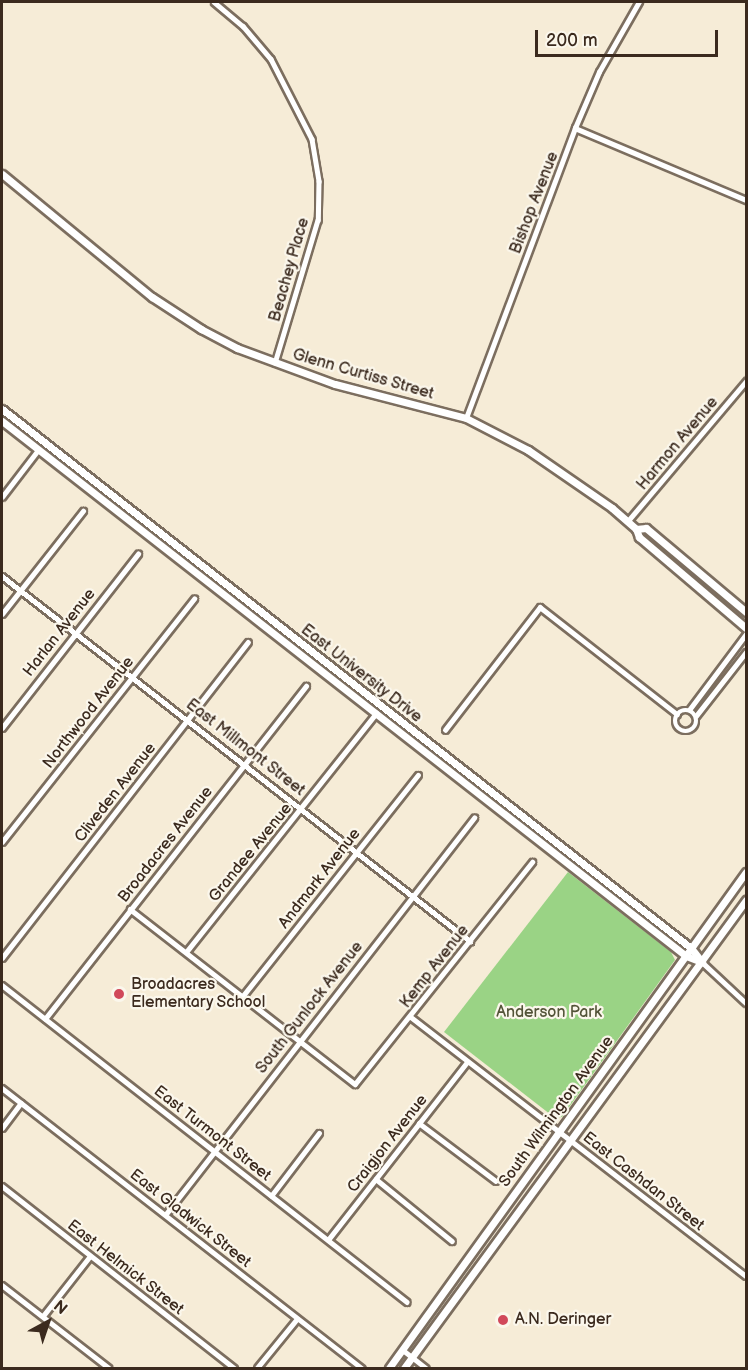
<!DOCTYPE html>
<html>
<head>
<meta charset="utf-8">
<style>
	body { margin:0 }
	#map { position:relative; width:748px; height:1370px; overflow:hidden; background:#f6ecd7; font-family:"Balsamiq Sans",sans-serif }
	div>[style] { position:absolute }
	.green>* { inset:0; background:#9ad385 }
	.roads { filter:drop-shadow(2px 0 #7c6e5f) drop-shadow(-2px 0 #7c6e5f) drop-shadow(0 2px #7c6e5f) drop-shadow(0 -2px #7c6e5f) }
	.street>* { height:4.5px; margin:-2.25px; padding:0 2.25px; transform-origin:2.25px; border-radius:2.25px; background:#fff }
	.street>.ring { margin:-2.25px; padding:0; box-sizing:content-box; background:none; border:4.5px solid #fff; border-radius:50% }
	.secondary>* { height:7px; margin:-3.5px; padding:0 3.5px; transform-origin:3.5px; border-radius:3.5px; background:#fff }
	.dots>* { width:16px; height:16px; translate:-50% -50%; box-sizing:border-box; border:3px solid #fbf7ec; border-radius:50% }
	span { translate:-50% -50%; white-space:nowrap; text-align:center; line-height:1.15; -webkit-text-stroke:4.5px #fbf7ec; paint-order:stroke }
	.street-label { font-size:16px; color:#3b2a1e }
	.poi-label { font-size:16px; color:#3b2a1e }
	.left { translate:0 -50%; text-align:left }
	.park-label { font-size:16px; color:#535438 }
	.frame { position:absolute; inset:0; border:3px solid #3b2a1e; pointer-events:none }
	.north { position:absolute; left:18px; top:1292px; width:60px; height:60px; -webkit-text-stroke:4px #fbf7ec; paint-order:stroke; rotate:40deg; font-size:16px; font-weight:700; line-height:24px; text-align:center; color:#3b2a1e }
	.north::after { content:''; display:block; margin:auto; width:21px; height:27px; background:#3b2a1e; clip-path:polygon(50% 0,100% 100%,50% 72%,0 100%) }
	.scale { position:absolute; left:535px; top:30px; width:183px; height:27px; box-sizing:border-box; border:3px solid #3b2a1e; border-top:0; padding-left:8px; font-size:18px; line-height:21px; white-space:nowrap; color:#3b2a1e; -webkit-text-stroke:4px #fbf7ec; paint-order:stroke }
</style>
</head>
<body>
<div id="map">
	<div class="green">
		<i style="clip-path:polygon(568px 872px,671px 952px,675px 960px,562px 1117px,555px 1118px,444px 1032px)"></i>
	</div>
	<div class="roads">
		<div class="street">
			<i style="left:214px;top:2px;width:38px;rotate:40deg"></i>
			<i style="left:243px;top:26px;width:43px;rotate:49.7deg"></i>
			<i style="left:271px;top:59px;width:90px;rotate:62.9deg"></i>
			<i style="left:312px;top:139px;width:43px;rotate:80.5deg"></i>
			<i style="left:319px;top:181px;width:39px;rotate:91deg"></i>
			<i style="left:318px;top:220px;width:149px;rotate:106.7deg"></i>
			<i style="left:575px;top:128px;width:186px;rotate:22.8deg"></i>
			<i style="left:466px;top:418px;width:310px;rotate:-69.4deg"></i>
			<i style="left:575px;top:128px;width:61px;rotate:-66.8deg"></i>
			<i style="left:599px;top:72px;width:81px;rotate:-60.3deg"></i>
			<i style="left:2px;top:497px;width:59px;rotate:-52.5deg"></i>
			<i style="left:627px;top:522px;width:185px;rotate:-49.8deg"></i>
			<i style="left:2px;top:576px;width:594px;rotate:37.95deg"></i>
			<i style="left:2px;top:614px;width:131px;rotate:-51.8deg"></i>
			<i class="ring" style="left:675px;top:710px;width:17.5px;height:17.5px"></i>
			<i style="left:689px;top:710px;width:95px;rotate:-53.1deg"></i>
			<i style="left:696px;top:716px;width:81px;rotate:-52deg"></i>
			<i style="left:2px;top:728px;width:221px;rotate:-52deg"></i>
			<i style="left:445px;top:730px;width:155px;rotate:-52.3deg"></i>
			<i style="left:540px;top:607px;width:174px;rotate:38deg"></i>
			<i style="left:2px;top:842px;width:310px;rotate:-51.7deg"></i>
			<i style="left:130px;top:909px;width:285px;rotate:37.9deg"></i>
			<i style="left:355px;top:1084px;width:284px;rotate:-51.4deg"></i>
			<i style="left:187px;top:951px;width:304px;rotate:-51.5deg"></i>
			<i style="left:2px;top:958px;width:400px;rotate:-52.1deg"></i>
			<i style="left:702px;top:962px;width:60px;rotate:43deg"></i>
			<i style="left:2px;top:985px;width:514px;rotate:38.05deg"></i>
			<i style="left:242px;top:997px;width:283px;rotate:-51.6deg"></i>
			<i style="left:411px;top:1017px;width:423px;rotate:37.7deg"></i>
			<i style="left:45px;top:1019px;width:423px;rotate:-51.9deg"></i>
			<i style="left:2px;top:1088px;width:456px;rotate:37.9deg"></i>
			<i style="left:419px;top:1123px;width:96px;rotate:37deg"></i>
			<i style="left:2px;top:1128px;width:31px;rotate:-53deg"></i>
			<i style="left:376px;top:1179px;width:98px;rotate:39.2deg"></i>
			<i style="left:2px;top:1186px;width:295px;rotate:38.1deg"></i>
			<i style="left:271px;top:1196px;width:79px;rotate:-52.7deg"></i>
			<i style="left:166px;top:1214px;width:502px;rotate:-52.13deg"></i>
			<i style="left:328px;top:1240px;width:226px;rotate:-52deg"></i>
			<i style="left:2px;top:1285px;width:135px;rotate:37.8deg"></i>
			<i style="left:43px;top:1316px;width:76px;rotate:-51.9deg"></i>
			<i style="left:403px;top:1350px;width:29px;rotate:38deg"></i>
			<i style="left:257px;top:1368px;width:63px;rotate:-50.8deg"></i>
		</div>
		<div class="secondary">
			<i style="left:2px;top:174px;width:194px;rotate:39.4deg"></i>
			<i style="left:152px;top:297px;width:59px;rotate:33.1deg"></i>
			<i style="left:201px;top:329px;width:41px;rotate:27.8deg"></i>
			<i style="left:237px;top:348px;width:104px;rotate:20.2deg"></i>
			<i style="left:335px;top:384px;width:135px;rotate:14.5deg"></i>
			<i style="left:466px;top:418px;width:70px;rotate:27.3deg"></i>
			<i style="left:528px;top:450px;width:102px;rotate:34.6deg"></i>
			<i style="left:612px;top:508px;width:32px;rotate:41deg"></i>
			<i style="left:636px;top:529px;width:9px;rotate:69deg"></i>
			<i style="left:639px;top:537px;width:140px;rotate:40.4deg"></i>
			<i style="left:2px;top:409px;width:875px;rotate:38.04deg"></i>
			<i style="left:691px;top:948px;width:18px;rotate:52deg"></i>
			<i style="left:2px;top:421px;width:868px;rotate:38.03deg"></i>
			<i style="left:686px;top:956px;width:14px;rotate:21deg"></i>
			<i style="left:636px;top:529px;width:10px;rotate:-6deg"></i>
			<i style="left:646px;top:528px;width:131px;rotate:40deg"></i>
			<i style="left:389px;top:1368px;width:611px;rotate:-54.26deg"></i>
			<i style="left:404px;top:1368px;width:580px;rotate:-53.84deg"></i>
		</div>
	</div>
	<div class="dots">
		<i style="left:119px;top:994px;background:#d1495b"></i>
		<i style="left:503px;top:1320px;background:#d1495b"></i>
	</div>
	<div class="street-label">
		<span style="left:535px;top:203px;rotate:-69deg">Bishop Avenue</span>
		<span style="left:290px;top:270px;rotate:-74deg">Beachey Place</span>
		<span style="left:363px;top:375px;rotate:16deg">Glenn Curtiss Street</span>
		<span style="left:678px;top:444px;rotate:-50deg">Harmon Avenue</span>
		<span style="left:60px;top:633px;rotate:-52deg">Harlan Avenue</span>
		<span style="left:361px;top:674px;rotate:38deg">East University Drive</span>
		<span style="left:89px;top:713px;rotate:-52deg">Northwood Avenue</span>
		<span style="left:245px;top:748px;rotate:38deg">East Millmont Street</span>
		<span style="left:116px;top:793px;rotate:-52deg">Cliveden Avenue</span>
		<span style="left:166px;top:845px;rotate:-52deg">Broadacres Avenue</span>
		<span style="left:251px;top:853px;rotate:-51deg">Grandee Avenue</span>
		<span style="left:320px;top:879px;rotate:-52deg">Andmark Avenue</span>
		<span style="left:435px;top:967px;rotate:-52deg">Kemp Avenue</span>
		<span style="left:310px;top:1008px;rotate:-52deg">South Gunlock Avenue</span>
		<span style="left:557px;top:1112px;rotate:-54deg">South Wilmington Avenue</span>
		<span style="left:212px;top:1134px;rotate:38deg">East Turmont Street</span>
		<span style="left:388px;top:1144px;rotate:-52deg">Craigjon Avenue</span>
		<span style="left:643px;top:1182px;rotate:38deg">East Cashdan Street</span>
		<span style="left:190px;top:1219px;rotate:38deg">East Gladwick Street</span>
		<span style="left:125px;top:1268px;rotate:38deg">East Helmick Street</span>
	</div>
	<div class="poi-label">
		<span class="left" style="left:131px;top:994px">Broadacres<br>Elementary School</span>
		<span class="left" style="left:515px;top:1320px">A.N. Deringer</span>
	</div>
	<div class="park-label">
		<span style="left:549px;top:1013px">Anderson Park</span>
	</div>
	<div class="frame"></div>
	<div class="north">N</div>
	<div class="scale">200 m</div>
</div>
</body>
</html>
